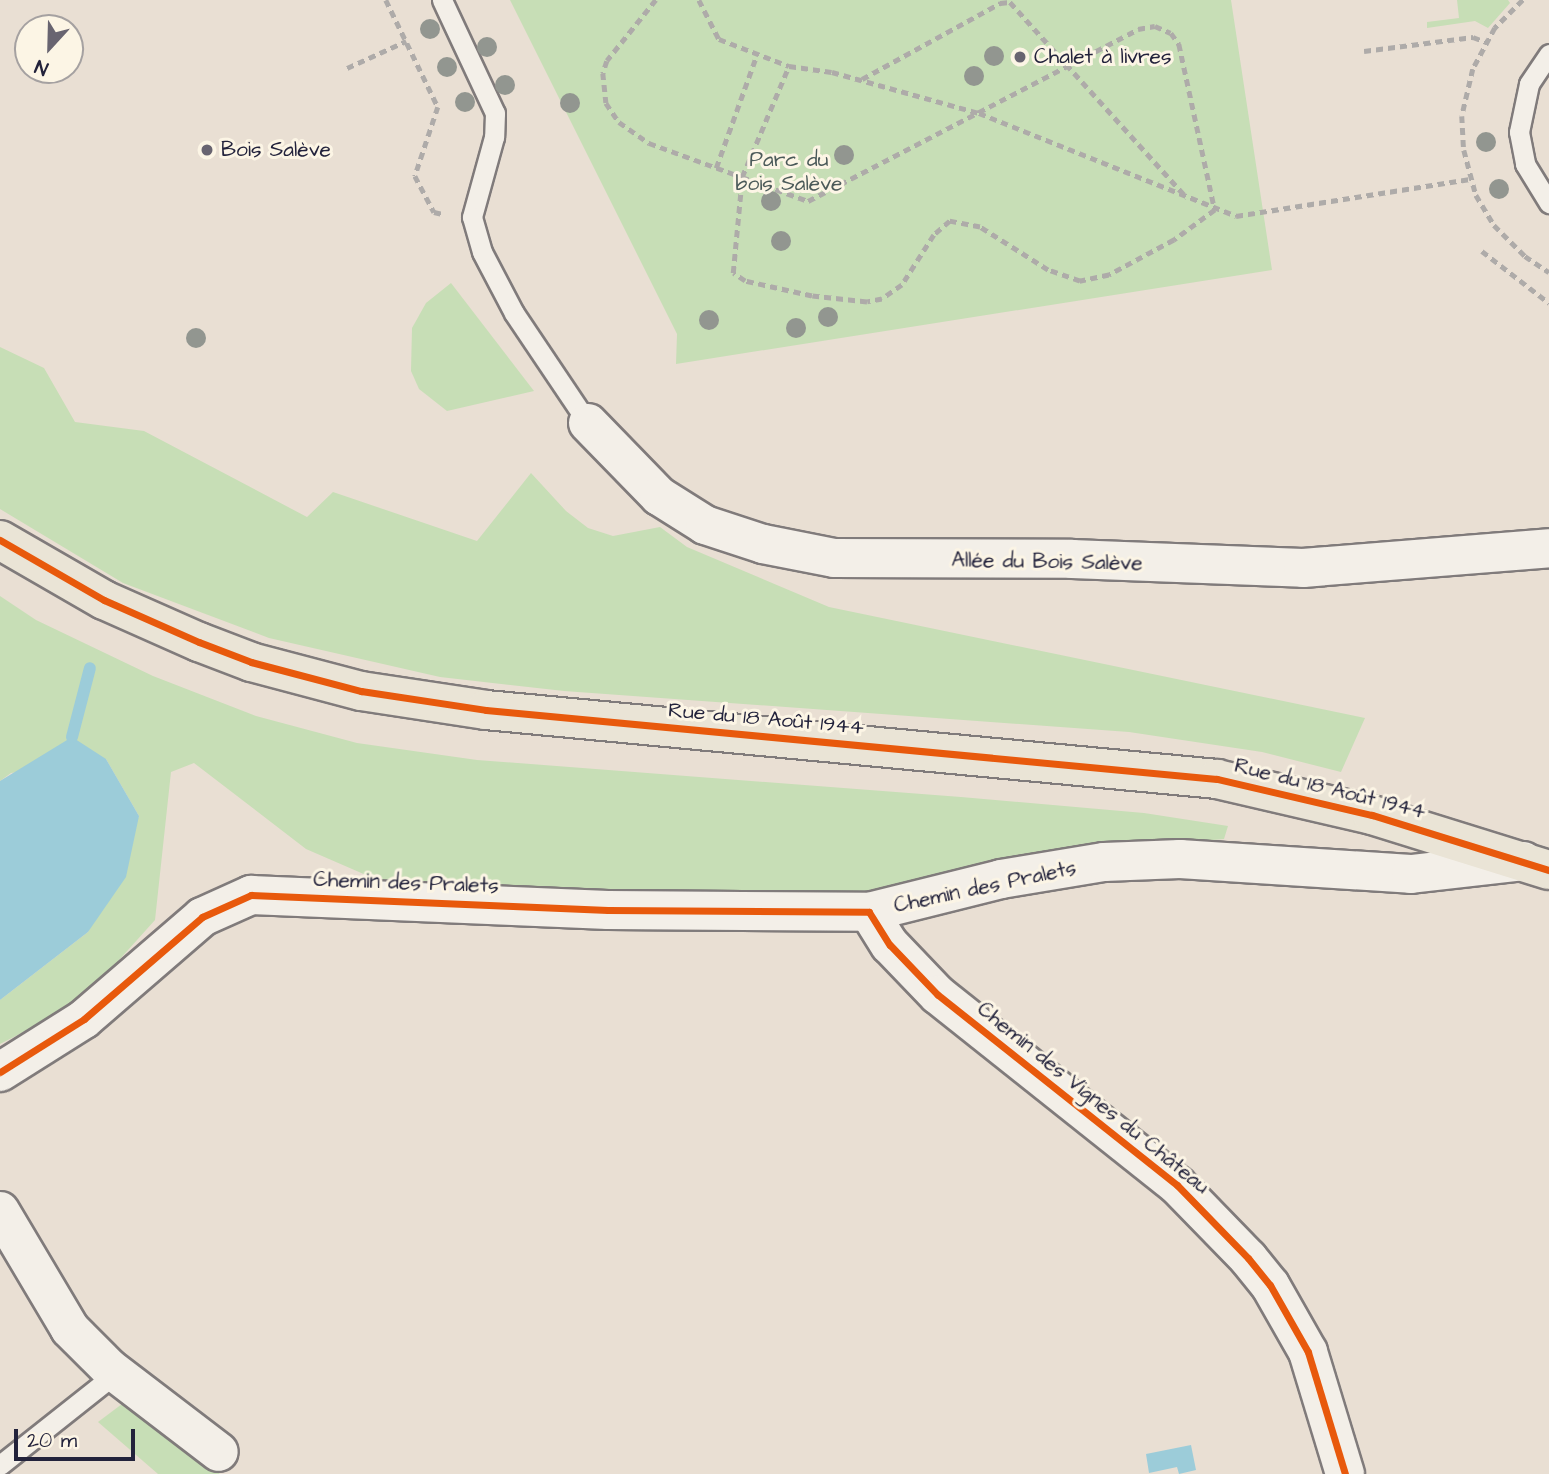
<!DOCTYPE html>
<html>
<head>
<meta charset="utf-8">
<style>
	body { margin:0 }
	#map { position:relative; width:1549px; height:1474px; overflow:hidden; background:#e9dfd3; font-family:"Architects Daughter",sans-serif }
	div>[style] { position:absolute }
	.green>* { inset:0; background:#c7deb6 }
	.water>* { inset:0; background:#9cccd9 }
	.stream>* { height:12px; margin:-6px; padding:0 6px; transform-origin:6px; border-radius:6px; background:#9cccd9 }
	.path>* { height:4.5px; margin-top:-2.25px; transform-origin:0; background:repeating-linear-gradient(90deg,#aeaba9 0 7px,transparent 0 12px) }
	.roads { filter:drop-shadow(2px 0 #807b7b) drop-shadow(-2px 0 #807b7b) drop-shadow(0 2px #807b7b) drop-shadow(0 -2px #807b7b) }
	.service>* { height:19px; margin:-9.5px; padding:0 9.5px; transform-origin:9.5px; border-radius:9.5px; background:#f3efe8 }
	.minor>* { height:38px; margin:-19px; padding:0 19px; transform-origin:19px; border-radius:19px; background:#f3efe8 }
	.primary>* { height:38px; margin:-19px; padding:0 19px; transform-origin:19px; border-radius:19px; background:#eae4d6 }
	.cycleway>* { height:7px; margin:-3.5px; padding:0 3.5px; transform-origin:3.5px; border-radius:3.5px; background:#e8590c }
	.trees>* { width:20px; height:20px; margin:-10px; border-radius:50%; background:#929690 }
	.dots>* { width:19px; height:19px; translate:-50% -50%; box-sizing:border-box; border:4px solid #fcf5e5; border-radius:50% }
	span { translate:-50% -50%; white-space:nowrap; text-align:center; line-height:1.15; -webkit-text-stroke:6px #fcf5e5; paint-order:stroke }
	.poi-label { font-size:21px; color:#22223b }
	.left { translate:0 -50%; text-align:left }
	.park-label { font-size:21px; color:#4b5a59 }
	.street-label { font-size:21px; color:#22223b }
	.north { position:absolute; left:14px; top:14px; width:70px; height:70px; box-sizing:border-box; background:#fcf5e5; border:2px solid #a5a1a1; border-radius:50%; rotate:202deg; font-size:19px; font-weight:700; line-height:28px; text-align:center; color:#22223b }
	.north::after { content:''; display:block; margin:auto; width:24px; height:32px; background:#686470; clip-path:polygon(50% 0,100% 100%,50% 72%,0 100%) }
	.scale { position:absolute; left:14px; top:1429px; width:121px; height:32px; box-sizing:border-box; border:4px solid #22223b; border-top:0; padding-left:9px; font-size:21px; line-height:24px; white-space:nowrap; color:#22223b; -webkit-text-stroke:5px #fcf5e5; paint-order:stroke }
</style>
</head>
<body>
<div id="map">
	<div class="green">
		<i style="clip-path:polygon(510px 0,1231px 0,1272px 270px,676px 364px,677px 334px)"></i>
		<i style="clip-path:polygon(1457px 0,1508px 0,1510px 3px,1488px 28px,1475px 21px,1427px 28px,1427px 22px,1459px 18px)"></i>
		<i style="clip-path:polygon(451px 283px,534px 391px,447px 411px,419px 389px,411px 371px,412px 328px,426px 303px)"></i>
		<i style="clip-path:polygon(0 347px,44px 368px,75px 422px,144px 431px,307px 517px,333px 492px,477px 541px,531px 473px,566px 511px,588px 528px,613px 536px,660px 527px,687px 547px,829px 607px,1365px 718px,1341px 772px,1262px 752px,1129px 732px,564px 691px,440px 677px,269px 638px,123px 583px,0 509px)"></i>
		<i style="clip-path:polygon(0 596px,36px 620px,153px 676px,256px 716px,357px 743px,477px 760px,961px 797px,1144px 813px,1228px 826px,1224px 839px,1046px 855px,832px 905px,382px 882px,306px 849px,194px 763px,171px 772px,155px 920px,110px 970px,53px 1017px,0 1044px,0 1000px,88px 932px,139px 816px,106px 759px,11px 773px,0 781px)"></i>
		<i style="clip-path:polygon(122px 1404px,220px 1474px,158px 1474px,98px 1422px)"></i>
	</div>
	<div class="water">
		<i style="clip-path:polygon(72px 737px,106px 759px,139px 816px,126px 877px,88px 932px,0 1000px,0 781px)"></i>
		<i style="clip-path:polygon(1191px 1445px,1196px 1470px,1179px 1474px,1177px 1467px,1149px 1473px,1146px 1454px)"></i>
	</div>
	<div class="stream">
		<i style="left:72px;top:737px;width:71px;rotate:-75.4deg"></i>
	</div>
	<div class="path">
		<i style="left:386px;top:0;width:119px;rotate:64.1deg"></i>
		<i style="left:438px;top:107px;width:73px;rotate:108.4deg"></i>
		<i style="left:415px;top:176px;width:41px;rotate:62.2deg"></i>
		<i style="left:434px;top:212px;width:9px;rotate:13deg"></i>
		<i style="left:656px;top:0;width:78px;rotate:128.8deg"></i>
		<i style="left:607px;top:61px;width:13px;rotate:108deg"></i>
		<i style="left:603px;top:73px;width:30px;rotate:84deg"></i>
		<i style="left:606px;top:103px;width:23px;rotate:56deg"></i>
		<i style="left:619px;top:122px;width:37px;rotate:35deg"></i>
		<i style="left:649px;top:143px;width:99px;rotate:20.1deg"></i>
		<i style="left:742px;top:177px;width:121px;rotate:-67.1deg"></i>
		<i style="left:789px;top:66px;width:43px;rotate:7.9deg"></i>
		<i style="left:832px;top:72px;width:153px;rotate:15.6deg"></i>
		<i style="left:979px;top:113px;width:277px;rotate:21.8deg"></i>
		<i style="left:1236px;top:216px;width:237px;rotate:-9deg"></i>
		<i style="left:699px;top:0;width:44px;rotate:62.9deg"></i>
		<i style="left:719px;top:39px;width:75px;rotate:21.1deg"></i>
		<i style="left:1523px;top:0;width:40px;rotate:135deg"></i>
		<i style="left:1495px;top:28px;width:47px;rotate:118.2deg"></i>
		<i style="left:1473px;top:69px;width:48px;rotate:103.2deg"></i>
		<i style="left:1462px;top:116px;width:34px;rotate:87deg"></i>
		<i style="left:1464px;top:150px;width:47px;rotate:75.1deg"></i>
		<i style="left:1476px;top:195px;width:35px;rotate:59deg"></i>
		<i style="left:1494px;top:225px;width:44px;rotate:45deg"></i>
		<i style="left:1525px;top:256px;width:29px;rotate:34deg"></i>
		<i style="left:1155px;top:26px;width:17px;rotate:24deg"></i>
		<i style="left:1171px;top:33px;width:14px;rotate:54deg"></i>
		<i style="left:1179px;top:44px;width:170px;rotate:77.8deg"></i>
		<i style="left:1215px;top:210px;width:51px;rotate:143.8deg"></i>
		<i style="left:1174px;top:240px;width:74px;rotate:151.7deg"></i>
		<i style="left:1109px;top:275px;width:30px;rotate:168deg"></i>
		<i style="left:1080px;top:281px;width:34px;rotate:-161deg"></i>
		<i style="left:1048px;top:270px;width:80px;rotate:-147.7deg"></i>
		<i style="left:980px;top:227px;width:31px;rotate:-169deg"></i>
		<i style="left:950px;top:221px;width:21px;rotate:139deg"></i>
		<i style="left:934px;top:235px;width:59px;rotate:122.6deg"></i>
		<i style="left:902px;top:285px;width:24px;rotate:145deg"></i>
		<i style="left:882px;top:299px;width:15px;rotate:169deg"></i>
		<i style="left:867px;top:302px;width:55px;rotate:-173.8deg"></i>
		<i style="left:812px;top:296px;width:69px;rotate:-167.4deg"></i>
		<i style="left:745px;top:281px;width:14px;rotate:-146deg"></i>
		<i style="left:733px;top:273px;width:96px;rotate:-84.6deg"></i>
		<i style="left:742px;top:177px;width:70px;rotate:20deg"></i>
		<i style="left:808px;top:201px;width:372px;rotate:-27.5deg"></i>
		<i style="left:1138px;top:29px;width:17px;rotate:-10deg"></i>
		<i style="left:1364px;top:51px;width:110px;rotate:-7.3deg"></i>
		<i style="left:1473px;top:37px;width:14px;rotate:21deg"></i>
		<i style="left:347px;top:68px;width:65px;rotate:-24.6deg"></i>
		<i style="left:862px;top:79px;width:158px;rotate:-28.8deg"></i>
		<i style="left:1000px;top:3px;width:10px;rotate:-6deg"></i>
		<i style="left:1010px;top:2px;width:264px;rotate:47.9deg"></i>
		<i style="left:716px;top:168px;width:118px;rotate:-70.2deg"></i>
		<i style="left:1482px;top:251px;width:85px;rotate:37.8deg"></i>
	</div>
	<div class="roads">
		<div class="service">
			<i style="left:442px;top:0;width:125px;rotate:64.9deg"></i>
			<i style="left:495px;top:113px;width:24px;rotate:92deg"></i>
			<i style="left:494px;top:137px;width:83px;rotate:105.4deg"></i>
			<i style="left:472px;top:217px;width:36px;rotate:74deg"></i>
			<i style="left:482px;top:252px;width:69px;rotate:62.3deg"></i>
			<i style="left:514px;top:313px;width:133px;rotate:56.1deg"></i>
			<i style="left:1549px;top:54px;width:36px;rotate:124deg"></i>
			<i style="left:1529px;top:84px;width:49px;rotate:101.8deg"></i>
			<i style="left:1519px;top:132px;width:33px;rotate:79deg"></i>
			<i style="left:1525px;top:164px;width:46px;rotate:58.4deg"></i>
			<i style="left:0;top:1465px;width:148px;rotate:-38.4deg"></i>
		</div>
		<div class="minor">
			<i style="left:588px;top:423px;width:102px;rotate:45.8deg"></i>
			<i style="left:659px;top:496px;width:54px;rotate:32.2deg"></i>
			<i style="left:705px;top:525px;width:61px;rotate:18.1deg"></i>
			<i style="left:763px;top:544px;width:72px;rotate:11.2deg"></i>
			<i style="left:834px;top:558px;width:238px;rotate:0.2deg"></i>
			<i style="left:1072px;top:559px;width:231px;rotate:2.2deg"></i>
			<i style="left:1303px;top:568px;width:247px;rotate:-4.6deg"></i>
			<i style="left:869px;top:912px;width:39px;rotate:58deg"></i>
			<i style="left:890px;top:945px;width:69px;rotate:46.2deg"></i>
			<i style="left:938px;top:995px;width:305px;rotate:38.5deg"></i>
			<i style="left:1177px;top:1185px;width:102px;rotate:45.8deg"></i>
			<i style="left:1248px;top:1258px;width:35px;rotate:51deg"></i>
			<i style="left:1270px;top:1285px;width:77px;rotate:60.4deg"></i>
			<i style="left:1308px;top:1352px;width:127px;rotate:73.1deg"></i>
			<i style="left:0;top:1072px;width:99px;rotate:-32.2deg"></i>
			<i style="left:84px;top:1019px;width:156px;rotate:-40.8deg"></i>
			<i style="left:202px;top:917px;width:54px;rotate:-24.2deg"></i>
			<i style="left:251px;top:895px;width:357px;rotate:2.4deg"></i>
			<i style="left:608px;top:910px;width:261px;rotate:0.4deg"></i>
			<i style="left:869px;top:912px;width:136px;rotate:-14deg"></i>
			<i style="left:1001px;top:879px;width:104px;rotate:-9.4deg"></i>
			<i style="left:1104px;top:862px;width:76px;rotate:-2.3deg"></i>
			<i style="left:1180px;top:859px;width:231px;rotate:3.7deg"></i>
			<i style="left:1411px;top:874px;width:113px;rotate:-6.6deg"></i>
			<i style="left:0;top:1211px;width:137px;rotate:59.3deg"></i>
			<i style="left:70px;top:1329px;width:55px;rotate:45deg"></i>
			<i style="left:109px;top:1368px;width:138px;rotate:37.4deg"></i>
		</div>
		<div class="primary">
			<i style="left:0;top:540px;width:120px;rotate:30deg"></i>
			<i style="left:104px;top:600px;width:104px;rotate:23.9deg"></i>
			<i style="left:199px;top:642px;width:56px;rotate:21deg"></i>
			<i style="left:251px;top:662px;width:114px;rotate:14.8deg"></i>
			<i style="left:361px;top:691px;width:126px;rotate:8.6deg"></i>
			<i style="left:486px;top:710px;width:734px;rotate:5.39deg"></i>
			<i style="left:1217px;top:779px;width:159px;rotate:13.1deg"></i>
			<i style="left:1372px;top:815px;width:185px;rotate:17.3deg"></i>
		</div>
	</div>
	<div class="cycleway">
		<i style="left:0;top:540px;width:120px;rotate:30deg"></i>
		<i style="left:104px;top:600px;width:104px;rotate:23.9deg"></i>
		<i style="left:199px;top:642px;width:56px;rotate:21deg"></i>
		<i style="left:251px;top:662px;width:114px;rotate:14.8deg"></i>
		<i style="left:361px;top:691px;width:126px;rotate:8.6deg"></i>
		<i style="left:486px;top:710px;width:734px;rotate:5.39deg"></i>
		<i style="left:1217px;top:779px;width:159px;rotate:13.1deg"></i>
		<i style="left:1372px;top:815px;width:185px;rotate:17.3deg"></i>
		<i style="left:0;top:1072px;width:99px;rotate:-32.2deg"></i>
		<i style="left:84px;top:1019px;width:156px;rotate:-40.8deg"></i>
		<i style="left:202px;top:917px;width:54px;rotate:-24.2deg"></i>
		<i style="left:251px;top:895px;width:357px;rotate:2.4deg"></i>
		<i style="left:608px;top:910px;width:261px;rotate:0.4deg"></i>
		<i style="left:869px;top:912px;width:39px;rotate:58deg"></i>
		<i style="left:890px;top:945px;width:69px;rotate:46.2deg"></i>
		<i style="left:938px;top:995px;width:305px;rotate:38.5deg"></i>
		<i style="left:1177px;top:1185px;width:102px;rotate:45.8deg"></i>
		<i style="left:1248px;top:1258px;width:35px;rotate:51deg"></i>
		<i style="left:1270px;top:1285px;width:77px;rotate:60.4deg"></i>
		<i style="left:1308px;top:1352px;width:127px;rotate:73.1deg"></i>
	</div>
	<div class="trees">
		<i style="left:430px;top:29px"></i>
		<i style="left:487px;top:47px"></i>
		<i style="left:994px;top:56px"></i>
		<i style="left:447px;top:67px"></i>
		<i style="left:974px;top:76px"></i>
		<i style="left:505px;top:85px"></i>
		<i style="left:465px;top:102px"></i>
		<i style="left:570px;top:103px"></i>
		<i style="left:1486px;top:142px"></i>
		<i style="left:844px;top:155px"></i>
		<i style="left:1499px;top:189px"></i>
		<i style="left:771px;top:201px"></i>
		<i style="left:781px;top:241px"></i>
		<i style="left:828px;top:317px"></i>
		<i style="left:709px;top:320px"></i>
		<i style="left:796px;top:328px"></i>
		<i style="left:196px;top:338px"></i>
	</div>
	<div class="dots">
		<i style="left:1020px;top:57px;background:#686470"></i>
		<i style="left:207px;top:150px;background:#686470"></i>
	</div>
	<div class="poi-label">
		<span class="left" style="left:1034px;top:57px">Chalet à livres</span>
		<span class="left" style="left:221px;top:150px">Bois Salève</span>
	</div>
	<div class="park-label">
		<span style="left:789px;top:172px">Parc du<br>bois Salève</span>
	</div>
	<div class="street-label">
		<span style="left:1047px;top:562px;rotate:1deg">Allée du Bois Salève</span>
		<span style="left:766px;top:719px;rotate:5deg">Rue du 18 Août 1944</span>
		<span style="left:1330px;top:789px;rotate:14deg">Rue du 18 Août 1944</span>
		<span style="left:406px;top:883px;rotate:2deg">Chemin des Pralets</span>
		<span style="left:985px;top:887px;rotate:-12deg">Chemin des Pralets</span>
		<span style="left:1093px;top:1098px;rotate:39deg">Chemin des Vignes du Château</span>
	</div>
	<div class="north">N</div>
	<div class="scale">20 m</div>
</div>
</body>
</html>
